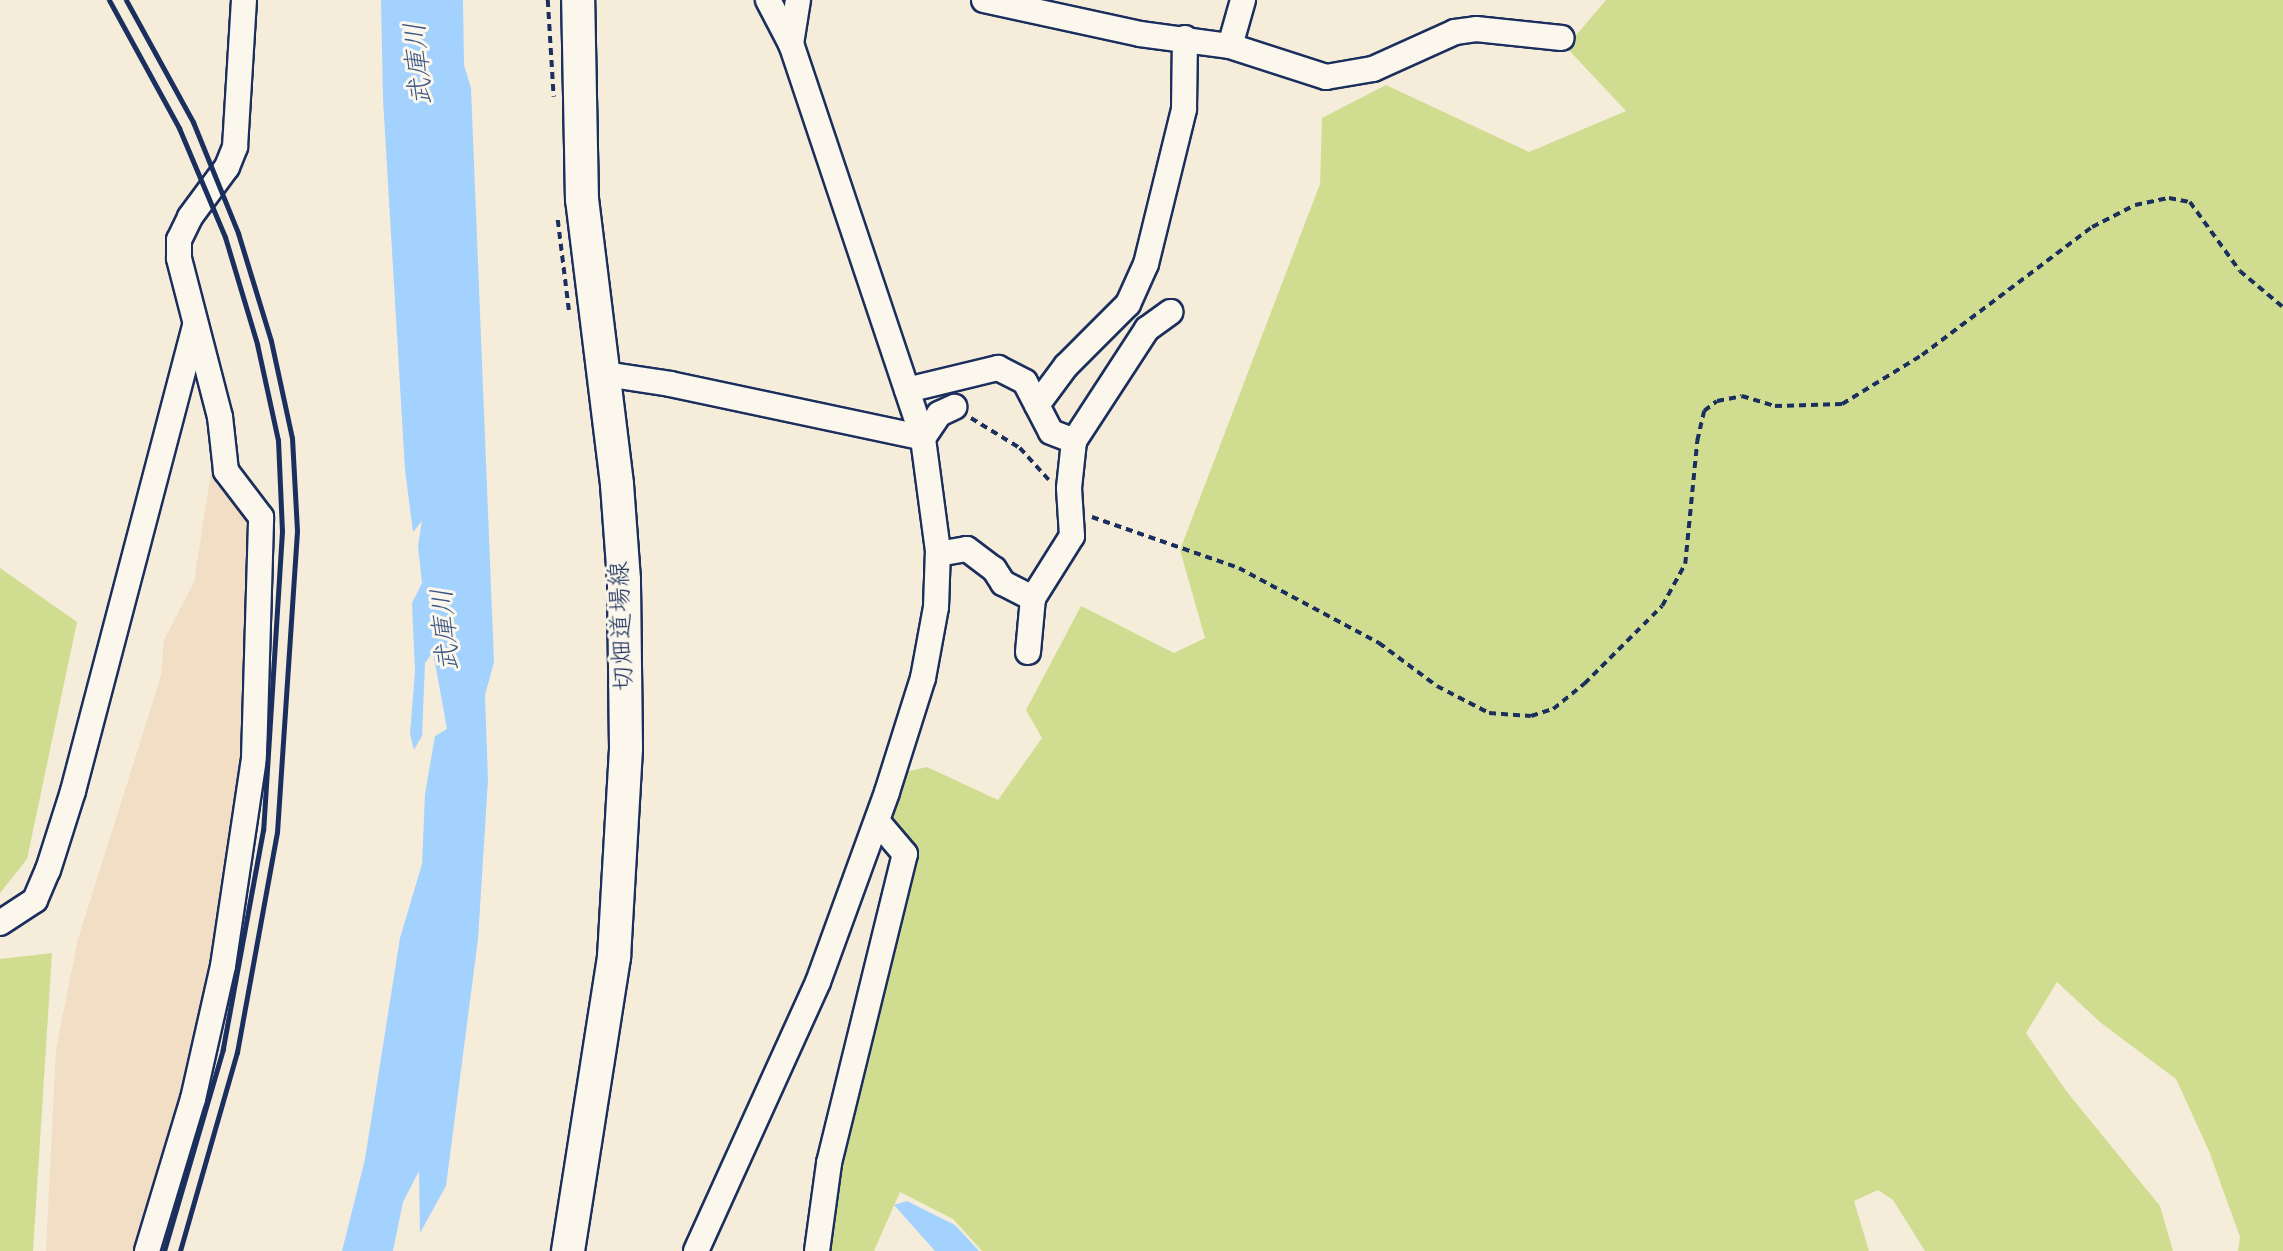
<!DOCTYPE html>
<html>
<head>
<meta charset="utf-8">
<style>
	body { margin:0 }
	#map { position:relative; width:2283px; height:1251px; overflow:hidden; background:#f6ecda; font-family:Mynerve,"Klee One",sans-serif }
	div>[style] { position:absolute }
	.built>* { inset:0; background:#f1dec5 }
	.green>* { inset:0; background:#d0dd91 }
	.water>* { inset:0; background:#a3d2ff }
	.path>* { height:3.5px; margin-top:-1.75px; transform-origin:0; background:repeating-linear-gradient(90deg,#1b2f5e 0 7px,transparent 0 12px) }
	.roads { filter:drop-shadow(2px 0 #1b2f5e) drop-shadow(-2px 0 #1b2f5e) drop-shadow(0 2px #1b2f5e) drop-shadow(0 -2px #1b2f5e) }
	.minor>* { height:24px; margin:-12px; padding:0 12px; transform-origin:12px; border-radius:12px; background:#fbf7ec }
	.major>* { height:32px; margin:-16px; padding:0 16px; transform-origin:16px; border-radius:16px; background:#fbf7ec }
	.rail>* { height:5px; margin:-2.5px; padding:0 2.5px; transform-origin:2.5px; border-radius:2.5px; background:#1b2f5e }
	span { translate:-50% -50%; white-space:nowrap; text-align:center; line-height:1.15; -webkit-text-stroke:6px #fbf7ec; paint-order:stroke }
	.street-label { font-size:26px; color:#1b2f5e }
	.water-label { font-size:28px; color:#3d5886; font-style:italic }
</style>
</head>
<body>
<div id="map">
	<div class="built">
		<i style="clip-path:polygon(213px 459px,272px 516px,265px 715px,152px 1251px,46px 1251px,56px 1049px,78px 939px,161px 676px,164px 640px,194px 582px)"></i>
	</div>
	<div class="green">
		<i style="clip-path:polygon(1606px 0,2283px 0,2283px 1251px,2238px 1251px,2240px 1237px,2209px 1151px,2176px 1079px,2101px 1023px,2057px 982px,2026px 1033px,2067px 1092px,2160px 1206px,2173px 1251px,1925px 1251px,1893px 1200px,1878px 1190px,1854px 1201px,1869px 1251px,982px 1251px,953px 1219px,900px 1192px,874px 1251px,830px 1251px,848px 1123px,913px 854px,889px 818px,905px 772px,927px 767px,998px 800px,1042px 738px,1026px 710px,1081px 606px,1174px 653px,1205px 638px,1180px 550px,1320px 184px,1322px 118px,1386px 85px,1529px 152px,1626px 111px,1566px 47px)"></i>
		<i style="clip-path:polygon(0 568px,77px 622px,27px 859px,0 893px)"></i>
		<i style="clip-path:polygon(52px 953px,33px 1251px,0 1251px,0 959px)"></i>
	</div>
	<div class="water">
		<i style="clip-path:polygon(381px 0,463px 0,464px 65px,471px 88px,494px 662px,485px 695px,488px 780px,478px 939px,446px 1186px,420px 1233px,419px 1171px,403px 1202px,393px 1251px,342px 1251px,365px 1159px,400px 938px,422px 864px,425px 794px,435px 736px,447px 729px,433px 652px,425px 663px,422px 736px,414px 750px,410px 734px,415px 671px,412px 603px,422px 583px,418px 546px,422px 521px,413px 532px,405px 470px,383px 99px)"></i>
		<i style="clip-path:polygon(907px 1201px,955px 1225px,979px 1251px,935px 1251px,894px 1205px)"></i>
	</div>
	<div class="path">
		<i style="left:548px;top:0;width:97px;rotate:86.5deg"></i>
		<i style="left:558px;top:220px;width:91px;rotate:83deg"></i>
		<i style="left:971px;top:418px;width:57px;rotate:31.5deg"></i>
		<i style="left:1020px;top:448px;width:43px;rotate:47.8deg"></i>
		<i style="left:1092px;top:517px;width:156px;rotate:19.1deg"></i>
		<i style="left:1239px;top:568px;width:159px;rotate:28.2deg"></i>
		<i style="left:1379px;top:643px;width:72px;rotate:36.6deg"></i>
		<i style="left:1437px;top:686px;width:59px;rotate:27.4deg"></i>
		<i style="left:1489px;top:713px;width:42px;rotate:4.1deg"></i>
		<i style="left:1531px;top:716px;width:23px;rotate:-18deg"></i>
		<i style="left:1553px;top:709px;width:40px;rotate:-39deg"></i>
		<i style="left:1584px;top:684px;width:110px;rotate:-45deg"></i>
		<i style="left:1662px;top:606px;width:48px;rotate:-61.3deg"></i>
		<i style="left:1685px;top:564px;width:124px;rotate:-84.4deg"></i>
		<i style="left:1697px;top:441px;width:31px;rotate:-77deg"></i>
		<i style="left:1704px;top:411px;width:16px;rotate:-38deg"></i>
		<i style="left:1717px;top:401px;width:25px;rotate:-11deg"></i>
		<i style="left:1742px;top:396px;width:34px;rotate:17deg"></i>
		<i style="left:1775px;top:406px;width:67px;rotate:-1.7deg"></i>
		<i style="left:1842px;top:404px;width:94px;rotate:-31.5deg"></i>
		<i style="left:1922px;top:355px;width:213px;rotate:-37deg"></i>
		<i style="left:2092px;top:227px;width:48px;rotate:-27.1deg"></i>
		<i style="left:2135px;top:205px;width:35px;rotate:-12deg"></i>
		<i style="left:2169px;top:198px;width:21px;rotate:11deg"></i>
		<i style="left:2190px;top:202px;width:85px;rotate:54.1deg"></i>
		<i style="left:2240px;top:271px;width:56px;rotate:39.9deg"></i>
	</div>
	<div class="roads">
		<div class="minor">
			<i style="left:984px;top:0;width:160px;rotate:12.3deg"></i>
			<i style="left:1140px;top:34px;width:91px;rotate:7.6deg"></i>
			<i style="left:1230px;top:46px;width:101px;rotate:17.9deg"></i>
			<i style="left:1326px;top:77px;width:48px;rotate:-9.7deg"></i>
			<i style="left:1373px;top:69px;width:90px;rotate:-24.3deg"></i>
			<i style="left:1455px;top:32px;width:21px;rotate:-8deg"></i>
			<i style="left:1476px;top:29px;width:86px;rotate:6deg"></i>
			<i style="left:791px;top:44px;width:45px;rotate:-81deg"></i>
			<i style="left:1230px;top:46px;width:48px;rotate:-74.2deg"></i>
			<i style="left:605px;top:374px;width:66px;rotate:8.7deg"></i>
			<i style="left:670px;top:384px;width:259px;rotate:12deg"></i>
			<i style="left:923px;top:438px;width:29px;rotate:-56deg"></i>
			<i style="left:939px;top:414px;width:17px;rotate:-25deg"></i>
			<i style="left:907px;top:390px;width:94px;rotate:-13.6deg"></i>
			<i style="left:998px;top:368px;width:30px;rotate:27deg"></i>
			<i style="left:1025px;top:382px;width:56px;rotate:62.5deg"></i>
			<i style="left:1051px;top:432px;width:25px;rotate:21deg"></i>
			<i style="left:1074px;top:441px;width:134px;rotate:-56.9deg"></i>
			<i style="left:1147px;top:329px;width:29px;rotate:-36deg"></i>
			<i style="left:1037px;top:405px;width:49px;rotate:-53.4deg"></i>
			<i style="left:1066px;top:366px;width:88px;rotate:-45deg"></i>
			<i style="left:1128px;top:304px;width:44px;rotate:-65.8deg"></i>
			<i style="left:1146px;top:264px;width:160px;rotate:-76.2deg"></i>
			<i style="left:1184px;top:109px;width:71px;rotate:-89.2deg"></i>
			<i style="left:938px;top:554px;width:29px;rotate:-10deg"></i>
			<i style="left:967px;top:549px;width:34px;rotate:37deg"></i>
			<i style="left:994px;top:569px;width:17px;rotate:57deg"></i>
			<i style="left:1003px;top:583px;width:34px;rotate:27deg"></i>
			<i style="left:1028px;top:652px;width:54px;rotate:-84.7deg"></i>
			<i style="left:1033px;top:598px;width:73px;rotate:-57.8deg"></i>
			<i style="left:1072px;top:536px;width:48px;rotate:-93.6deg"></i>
			<i style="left:1069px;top:488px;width:47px;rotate:-83.9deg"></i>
			<i style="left:0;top:923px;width:42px;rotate:-33.3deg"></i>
			<i style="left:35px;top:900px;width:33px;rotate:-67deg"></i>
			<i style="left:48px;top:870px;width:83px;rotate:-72.4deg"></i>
			<i style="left:73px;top:791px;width:482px;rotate:-75.3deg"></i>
			<i style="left:147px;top:1251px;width:159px;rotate:-73.2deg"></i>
			<i style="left:193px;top:1099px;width:136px;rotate:-77.3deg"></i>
			<i style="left:223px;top:966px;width:210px;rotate:-81.5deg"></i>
			<i style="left:254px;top:758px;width:241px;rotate:-88.3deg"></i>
			<i style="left:261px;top:517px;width:58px;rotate:-127.3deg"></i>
			<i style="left:226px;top:471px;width:54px;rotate:-96.3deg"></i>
			<i style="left:220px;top:417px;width:164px;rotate:-104.5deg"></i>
			<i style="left:179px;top:258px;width:18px;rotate:-90deg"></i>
			<i style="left:179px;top:240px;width:25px;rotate:-64deg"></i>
			<i style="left:190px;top:217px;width:62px;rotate:-53.5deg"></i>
			<i style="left:227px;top:167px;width:22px;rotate:-68deg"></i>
			<i style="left:235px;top:147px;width:147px;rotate:-86.5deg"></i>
			<i style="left:696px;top:1251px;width:295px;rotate:-65.6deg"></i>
			<i style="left:818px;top:982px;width:202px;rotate:-70deg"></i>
			<i style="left:887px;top:792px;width:120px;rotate:-72.5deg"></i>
			<i style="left:923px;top:678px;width:72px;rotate:-79.6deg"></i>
			<i style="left:936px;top:607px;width:56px;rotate:-88deg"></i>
			<i style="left:938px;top:551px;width:114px;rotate:-97.6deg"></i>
			<i style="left:923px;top:438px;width:416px;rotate:-108.5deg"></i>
			<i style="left:791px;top:44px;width:50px;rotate:-117.6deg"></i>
			<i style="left:817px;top:1251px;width:89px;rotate:-82.2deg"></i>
			<i style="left:829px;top:1163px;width:318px;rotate:-76.2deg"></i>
			<i style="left:905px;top:854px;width:43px;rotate:-130.3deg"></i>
		</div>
		<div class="major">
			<i style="left:568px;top:1251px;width:298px;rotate:-81.1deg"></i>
			<i style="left:614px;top:957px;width:209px;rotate:-86.7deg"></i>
			<i style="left:626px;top:748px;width:168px;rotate:-90.7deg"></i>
			<i style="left:624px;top:580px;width:96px;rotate:-94.2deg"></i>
			<i style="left:617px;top:484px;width:286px;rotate:-97deg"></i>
			<i style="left:582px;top:200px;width:200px;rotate:-91.1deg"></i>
		</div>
	</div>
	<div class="rail">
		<i style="left:109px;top:0;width:146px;rotate:61.3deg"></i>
		<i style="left:179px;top:128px;width:118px;rotate:67.1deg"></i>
		<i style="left:225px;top:237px;width:112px;rotate:73.3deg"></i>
		<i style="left:257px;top:344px;width:98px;rotate:77.7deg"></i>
		<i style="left:278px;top:440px;width:91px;rotate:87.5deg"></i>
		<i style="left:282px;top:531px;width:300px;rotate:93.6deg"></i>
		<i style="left:263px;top:830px;width:223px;rotate:100.4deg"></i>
		<i style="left:223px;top:1049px;width:210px;rotate:106.3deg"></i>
		<i style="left:126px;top:0;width:139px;rotate:61.2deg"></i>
		<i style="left:193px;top:122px;width:120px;rotate:67.9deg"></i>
		<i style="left:238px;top:233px;width:113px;rotate:73deg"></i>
		<i style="left:271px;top:341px;width:99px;rotate:77.8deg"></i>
		<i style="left:292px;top:438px;width:93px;rotate:86.9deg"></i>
		<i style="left:297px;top:531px;width:302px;rotate:93.8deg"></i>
		<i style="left:277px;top:832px;width:224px;rotate:100.3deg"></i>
		<i style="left:237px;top:1052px;width:207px;rotate:106deg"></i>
	</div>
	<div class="street-label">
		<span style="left:623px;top:626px;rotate:-92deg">切畑道場線</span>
	</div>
	<div class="water-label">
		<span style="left:420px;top:64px;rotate:-95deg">武庫川</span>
		<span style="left:447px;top:630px;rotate:-95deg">武庫川</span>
	</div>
</div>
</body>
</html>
